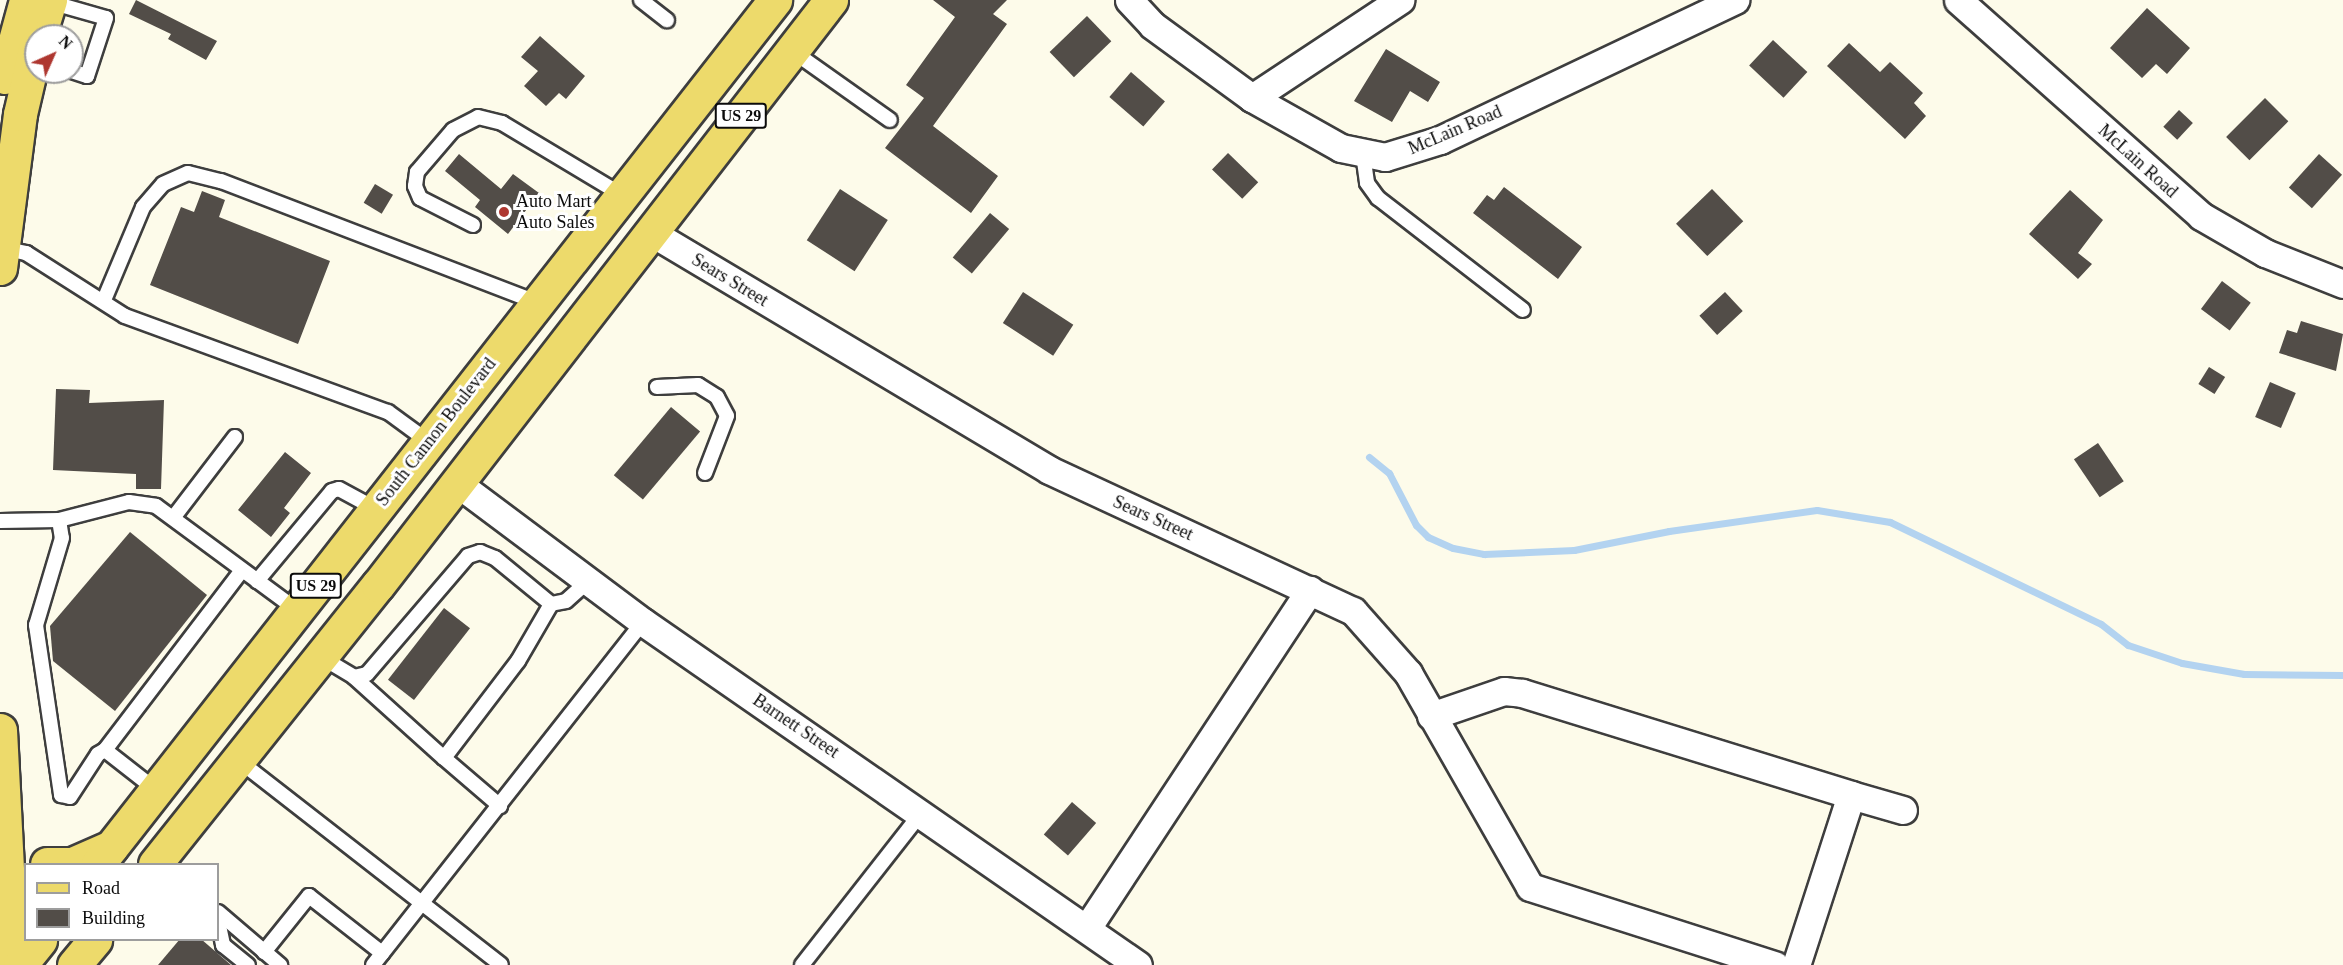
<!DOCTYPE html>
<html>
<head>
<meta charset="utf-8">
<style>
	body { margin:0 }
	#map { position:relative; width:2343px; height:965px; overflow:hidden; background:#fdfbea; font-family:"Times New Roman",serif }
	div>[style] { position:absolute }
	.stream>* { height:7px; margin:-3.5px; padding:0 3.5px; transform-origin:3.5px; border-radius:3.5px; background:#b3d3f0 }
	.building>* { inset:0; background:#524d48; transform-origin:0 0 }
	.roads { filter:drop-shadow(2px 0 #3e3e3e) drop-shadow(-2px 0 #3e3e3e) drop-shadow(0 2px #3e3e3e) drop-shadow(0 -2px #3e3e3e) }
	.lane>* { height:14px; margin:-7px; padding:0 7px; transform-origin:7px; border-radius:7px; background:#fff }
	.street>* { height:27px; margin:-13.5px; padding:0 13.5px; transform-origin:13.5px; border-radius:13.5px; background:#fff }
	.primary>* { height:33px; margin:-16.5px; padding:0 16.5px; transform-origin:16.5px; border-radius:16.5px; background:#edda6b }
	.dots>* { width:16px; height:16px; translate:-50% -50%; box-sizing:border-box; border:3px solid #fff; border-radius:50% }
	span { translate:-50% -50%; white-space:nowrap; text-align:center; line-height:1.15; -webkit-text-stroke:6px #fff; paint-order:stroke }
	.shield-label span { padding:2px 4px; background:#fff; border:2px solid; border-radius:4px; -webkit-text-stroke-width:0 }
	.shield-label { font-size:16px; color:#0b0b0b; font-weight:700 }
	.street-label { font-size:18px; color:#0b0b0b }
	.poi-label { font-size:18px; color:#0b0b0b }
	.left { translate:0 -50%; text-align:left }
	.legend { position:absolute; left:24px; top:863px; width:195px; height:78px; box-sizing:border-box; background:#fff; border:2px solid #9d9d9d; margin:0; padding:8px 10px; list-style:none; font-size:18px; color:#0b0b0b }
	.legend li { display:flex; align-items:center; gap:12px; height:30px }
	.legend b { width:30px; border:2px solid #9d9d9d }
	.north { position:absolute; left:24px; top:24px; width:60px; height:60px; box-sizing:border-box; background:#fff; border:2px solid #9d9d9d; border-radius:50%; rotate:45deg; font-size:16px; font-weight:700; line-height:24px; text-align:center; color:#0b0b0b }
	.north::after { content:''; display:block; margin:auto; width:21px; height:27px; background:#ae3730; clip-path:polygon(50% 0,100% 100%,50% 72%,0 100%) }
</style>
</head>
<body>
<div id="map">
	<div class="stream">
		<i style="left:1369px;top:457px;width:26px;rotate:39deg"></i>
		<i style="left:1389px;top:473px;width:59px;rotate:62.6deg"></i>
		<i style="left:1416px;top:525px;width:17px;rotate:45deg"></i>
		<i style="left:1428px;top:537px;width:27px;rotate:24deg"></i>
		<i style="left:1453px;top:548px;width:32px;rotate:11deg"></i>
		<i style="left:1484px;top:554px;width:90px;rotate:-2.5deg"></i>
		<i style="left:1574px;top:550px;width:97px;rotate:-11.3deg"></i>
		<i style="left:1669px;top:531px;width:149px;rotate:-8.1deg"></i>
		<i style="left:1817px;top:510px;width:74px;rotate:9.3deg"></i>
		<i style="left:1890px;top:522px;width:234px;rotate:25.8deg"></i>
		<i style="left:2101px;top:624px;width:34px;rotate:38deg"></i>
		<i style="left:2128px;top:645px;width:57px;rotate:18.4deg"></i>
		<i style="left:2182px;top:663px;width:63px;rotate:10.1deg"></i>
		<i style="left:2244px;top:674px;width:99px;rotate:0.6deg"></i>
	</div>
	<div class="building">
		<i style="clip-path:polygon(136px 0,217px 41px,206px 60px,168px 39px,171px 34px,129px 14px)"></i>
		<i style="clip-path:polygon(933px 0,1007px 0,993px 14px,1007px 24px,933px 126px,998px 176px,971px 213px,885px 148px,924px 98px,906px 85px,955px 17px)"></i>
		<i style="clip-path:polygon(2147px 8px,2190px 48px,2167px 74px,2156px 64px,2142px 78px,2110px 48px)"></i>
		<i style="left:1087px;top:16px;width:35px;height:52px;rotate:46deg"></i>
		<i style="clip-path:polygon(540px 36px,585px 76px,566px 99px,559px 93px,546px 106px,524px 86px,538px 71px,521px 57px)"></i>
		<i style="left:1773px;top:40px;width:47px;height:35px;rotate:43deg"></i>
		<i style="clip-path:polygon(1849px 43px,1880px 72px,1890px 62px,1923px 93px,1914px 103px,1926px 116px,1905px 139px,1827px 66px)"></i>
		<i style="clip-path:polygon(1386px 49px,1440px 82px,1428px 102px,1410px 91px,1392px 122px,1354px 101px)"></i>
		<i style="left:1131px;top:72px;width:45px;height:33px;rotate:41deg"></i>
		<i style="left:2265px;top:98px;width:33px;height:55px;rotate:45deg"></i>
		<i style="left:2179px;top:110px;width:19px;height:23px;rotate:43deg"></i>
		<i style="left:1228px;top:153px;width:42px;height:23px;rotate:44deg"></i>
		<i style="clip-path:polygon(459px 154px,501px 189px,513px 174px,539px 193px,508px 234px,475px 207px,480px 200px,445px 171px)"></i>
		<i style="left:2319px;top:154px;width:31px;height:45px;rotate:42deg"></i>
		<i style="left:375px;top:184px;width:21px;height:22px;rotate:31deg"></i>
		<i style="clip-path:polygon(1504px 187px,1582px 247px,1558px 279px,1473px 213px,1487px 195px,1494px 200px)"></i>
		<i style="left:840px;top:189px;width:57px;height:61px;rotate:33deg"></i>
		<i style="left:1712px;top:189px;width:45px;height:50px;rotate:46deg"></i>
		<i style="clip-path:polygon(2070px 190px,2103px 220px,2078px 253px,2092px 264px,2078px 279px,2029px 234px)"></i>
		<i style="clip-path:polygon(202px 191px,225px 200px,219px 217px,330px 261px,298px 344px,150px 285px,181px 207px,194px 212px)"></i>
		<i style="left:990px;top:213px;width:25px;height:58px;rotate:40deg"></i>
		<i style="left:2222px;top:281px;width:36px;height:35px;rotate:37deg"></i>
		<i style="left:1023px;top:292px;width:60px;height:37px;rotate:33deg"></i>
		<i style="left:1725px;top:292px;width:26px;height:35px;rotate:47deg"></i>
		<i style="clip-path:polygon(2301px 321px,2343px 334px,2336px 371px,2279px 353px,2287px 330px,2297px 333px)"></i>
		<i style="left:2209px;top:367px;width:19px;height:20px;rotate:32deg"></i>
		<i style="left:2270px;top:382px;width:28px;height:38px;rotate:23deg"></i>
		<i style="clip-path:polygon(56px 389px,90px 390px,89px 403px,164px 400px,161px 489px,136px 489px,136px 474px,53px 470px)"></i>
		<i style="left:671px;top:407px;width:38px;height:89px;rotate:40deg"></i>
		<i style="left:2098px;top:443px;width:46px;height:29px;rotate:56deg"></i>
		<i style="clip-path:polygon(285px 452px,311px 473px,284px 508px,290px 513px,271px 537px,238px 510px)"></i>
		<i style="clip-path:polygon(130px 532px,207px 595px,115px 711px,53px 661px,50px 626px)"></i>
		<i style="left:444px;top:608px;width:33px;height:91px;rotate:38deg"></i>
		<i style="left:1072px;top:802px;width:32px;height:43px;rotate:41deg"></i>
		<i style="clip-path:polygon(180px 939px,201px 939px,231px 965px,158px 965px)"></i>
	</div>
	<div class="roads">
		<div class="lane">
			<i style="left:641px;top:0;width:33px;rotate:38deg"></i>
			<i style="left:50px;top:2px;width:58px;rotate:15.9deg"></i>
			<i style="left:106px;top:18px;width:61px;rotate:108.1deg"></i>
			<i style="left:87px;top:76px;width:16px;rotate:-162deg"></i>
			<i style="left:791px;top:50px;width:121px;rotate:35.3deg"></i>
			<i style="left:1363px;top:154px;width:29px;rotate:82deg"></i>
			<i style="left:1367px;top:183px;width:19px;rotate:54deg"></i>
			<i style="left:1378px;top:198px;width:183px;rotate:37.7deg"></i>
			<i style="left:473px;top:225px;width:59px;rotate:-153deg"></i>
			<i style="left:420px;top:198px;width:13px;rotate:-113deg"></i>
			<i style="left:415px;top:186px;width:14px;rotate:-82deg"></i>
			<i style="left:417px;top:172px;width:55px;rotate:-49.4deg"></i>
			<i style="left:453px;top:130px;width:28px;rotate:-27deg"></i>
			<i style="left:478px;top:117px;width:25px;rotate:14deg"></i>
			<i style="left:502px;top:123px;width:140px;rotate:31deg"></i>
			<i style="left:2px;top:248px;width:25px;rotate:12deg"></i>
			<i style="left:26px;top:253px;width:117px;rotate:32.5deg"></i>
			<i style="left:125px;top:316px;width:280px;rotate:20.1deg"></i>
			<i style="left:388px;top:412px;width:51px;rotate:36.2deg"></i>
			<i style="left:104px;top:300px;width:101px;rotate:-67.2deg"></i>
			<i style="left:143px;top:207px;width:30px;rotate:-49deg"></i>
			<i style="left:163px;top:184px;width:27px;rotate:-24deg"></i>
			<i style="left:188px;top:173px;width:34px;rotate:14deg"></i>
			<i style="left:221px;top:181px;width:340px;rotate:21deg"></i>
			<i style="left:657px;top:387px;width:41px;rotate:-2.8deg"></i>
			<i style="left:698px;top:385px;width:22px;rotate:32deg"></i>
			<i style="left:717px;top:397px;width:21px;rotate:62deg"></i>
			<i style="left:727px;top:416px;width:61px;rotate:111.1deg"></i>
			<i style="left:173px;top:518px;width:102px;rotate:-52.6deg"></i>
			<i style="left:59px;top:520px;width:72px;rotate:-14.4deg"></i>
			<i style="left:129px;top:502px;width:27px;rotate:8deg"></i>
			<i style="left:156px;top:506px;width:175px;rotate:36.4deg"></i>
			<i style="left:0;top:521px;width:59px;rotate:-1deg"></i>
			<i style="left:59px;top:520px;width:18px;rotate:81deg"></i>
			<i style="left:62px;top:538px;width:91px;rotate:106.6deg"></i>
			<i style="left:36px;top:625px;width:172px;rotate:81.6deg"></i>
			<i style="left:61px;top:795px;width:9px;rotate:13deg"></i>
			<i style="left:70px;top:797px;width:51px;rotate:-56.9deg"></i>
			<i style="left:98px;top:754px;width:8px;rotate:-30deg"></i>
			<i style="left:105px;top:750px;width:65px;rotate:38.1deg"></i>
			<i style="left:257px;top:581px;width:117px;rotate:-50.2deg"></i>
			<i style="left:332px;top:491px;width:7px;rotate:-16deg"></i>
			<i style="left:339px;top:489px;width:42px;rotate:28.4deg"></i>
			<i style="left:321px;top:657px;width:39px;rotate:31deg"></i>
			<i style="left:354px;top:677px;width:121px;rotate:42deg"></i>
			<i style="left:444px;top:758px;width:122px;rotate:-52.7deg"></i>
			<i style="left:518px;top:661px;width:66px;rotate:-59.9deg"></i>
			<i style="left:354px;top:677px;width:13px;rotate:-13deg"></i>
			<i style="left:367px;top:674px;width:155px;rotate:-49.4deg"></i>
			<i style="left:468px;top:556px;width:13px;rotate:-18deg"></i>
			<i style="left:480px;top:552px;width:16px;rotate:22deg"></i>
			<i style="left:495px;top:558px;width:72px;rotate:39.4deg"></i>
			<i style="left:551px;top:604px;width:15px;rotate:-11deg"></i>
			<i style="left:566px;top:601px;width:30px;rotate:-42deg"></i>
			<i style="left:105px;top:750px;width:226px;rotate:-52.7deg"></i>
			<i style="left:444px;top:758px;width:74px;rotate:40.6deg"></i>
			<i style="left:238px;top:760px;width:333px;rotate:37.9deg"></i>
			<i style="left:218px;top:912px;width:82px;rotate:40.5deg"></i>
			<i style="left:218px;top:921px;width:25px;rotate:78deg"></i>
			<i style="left:223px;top:945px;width:32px;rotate:39deg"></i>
			<i style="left:264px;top:952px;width:72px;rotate:-51.2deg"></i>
			<i style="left:309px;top:896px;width:93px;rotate:38deg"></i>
			<i style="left:373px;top:965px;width:437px;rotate:-51.8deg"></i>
			<i style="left:802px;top:965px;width:193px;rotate:-51.9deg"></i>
		</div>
		<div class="street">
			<i style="left:1129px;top:0;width:34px;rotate:47deg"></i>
			<i style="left:1152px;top:25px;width:124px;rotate:36.1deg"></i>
			<i style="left:1252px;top:98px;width:102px;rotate:29.3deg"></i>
			<i style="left:1341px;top:148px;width:45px;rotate:11.6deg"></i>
			<i style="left:1385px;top:157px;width:58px;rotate:-17.2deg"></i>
			<i style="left:1440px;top:140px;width:327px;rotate:-25.4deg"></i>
			<i style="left:1958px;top:0;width:325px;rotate:41.6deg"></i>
			<i style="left:2201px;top:216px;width:74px;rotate:30deg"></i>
			<i style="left:2265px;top:253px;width:84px;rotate:21.7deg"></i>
			<i style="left:1252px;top:98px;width:178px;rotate:-33.5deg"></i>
			<i style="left:652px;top:233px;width:462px;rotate:30.8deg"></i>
			<i style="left:1049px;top:470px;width:335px;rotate:24.9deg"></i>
			<i style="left:1353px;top:611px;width:83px;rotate:48.4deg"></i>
			<i style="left:1408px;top:673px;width:246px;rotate:60.3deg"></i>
			<i style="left:1530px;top:887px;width:257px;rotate:17.7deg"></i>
			<i style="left:457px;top:483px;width:232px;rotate:36.8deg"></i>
			<i style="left:643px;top:622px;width:602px;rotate:34.72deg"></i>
			<i style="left:1431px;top:716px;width:77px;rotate:-18.9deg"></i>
			<i style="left:1504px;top:691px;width:18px;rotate:6deg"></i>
			<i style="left:1522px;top:693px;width:344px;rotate:17.2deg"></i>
			<i style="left:1851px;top:795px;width:179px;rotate:107.9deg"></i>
			<i style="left:1851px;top:795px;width:54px;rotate:16.1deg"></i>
			<i style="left:1087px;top:928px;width:405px;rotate:-56.6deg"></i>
		</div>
		<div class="primary">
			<i style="left:39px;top:36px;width:38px;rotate:-73deg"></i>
			<i style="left:5px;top:77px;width:80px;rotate:-74.7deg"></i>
			<i style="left:0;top:268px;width:155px;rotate:-82.6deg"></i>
			<i style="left:20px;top:114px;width:70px;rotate:-76.8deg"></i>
			<i style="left:0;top:730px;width:235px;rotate:87.1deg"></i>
			<i style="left:47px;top:864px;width:25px"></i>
			<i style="left:72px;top:864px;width:43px;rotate:-23.6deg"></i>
			<i style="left:98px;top:864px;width:1098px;rotate:-51.92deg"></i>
			<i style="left:155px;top:864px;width:357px;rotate:-51.4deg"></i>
			<i style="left:378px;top:585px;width:740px;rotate:-52.25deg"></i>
			<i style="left:20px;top:965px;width:32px;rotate:-51deg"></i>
			<i style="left:74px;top:965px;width:33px;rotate:-50deg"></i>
		</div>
	</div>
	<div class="dots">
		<i style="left:504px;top:212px;background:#ae3730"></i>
	</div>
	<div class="shield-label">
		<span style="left:741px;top:116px">US 29</span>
		<span style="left:316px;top:586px">US 29</span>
	</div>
	<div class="street-label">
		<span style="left:1455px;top:130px;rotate:-23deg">McLain Road</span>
		<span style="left:2138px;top:161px;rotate:42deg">McLain Road</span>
		<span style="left:730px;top:280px;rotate:31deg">Sears Street</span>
		<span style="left:436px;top:432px;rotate:-52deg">South Cannon Boulevard</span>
		<span style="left:1153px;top:518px;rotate:24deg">Sears Street</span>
		<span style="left:796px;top:726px;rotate:34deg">Barnett Street</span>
	</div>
	<div class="poi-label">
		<span class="left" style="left:516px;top:212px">Auto Mart<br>Auto Sales</span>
	</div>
	<ul class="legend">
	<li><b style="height:8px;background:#edda6b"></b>Road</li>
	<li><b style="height:16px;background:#524d48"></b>Building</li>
	</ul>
	<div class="north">N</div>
</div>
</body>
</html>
